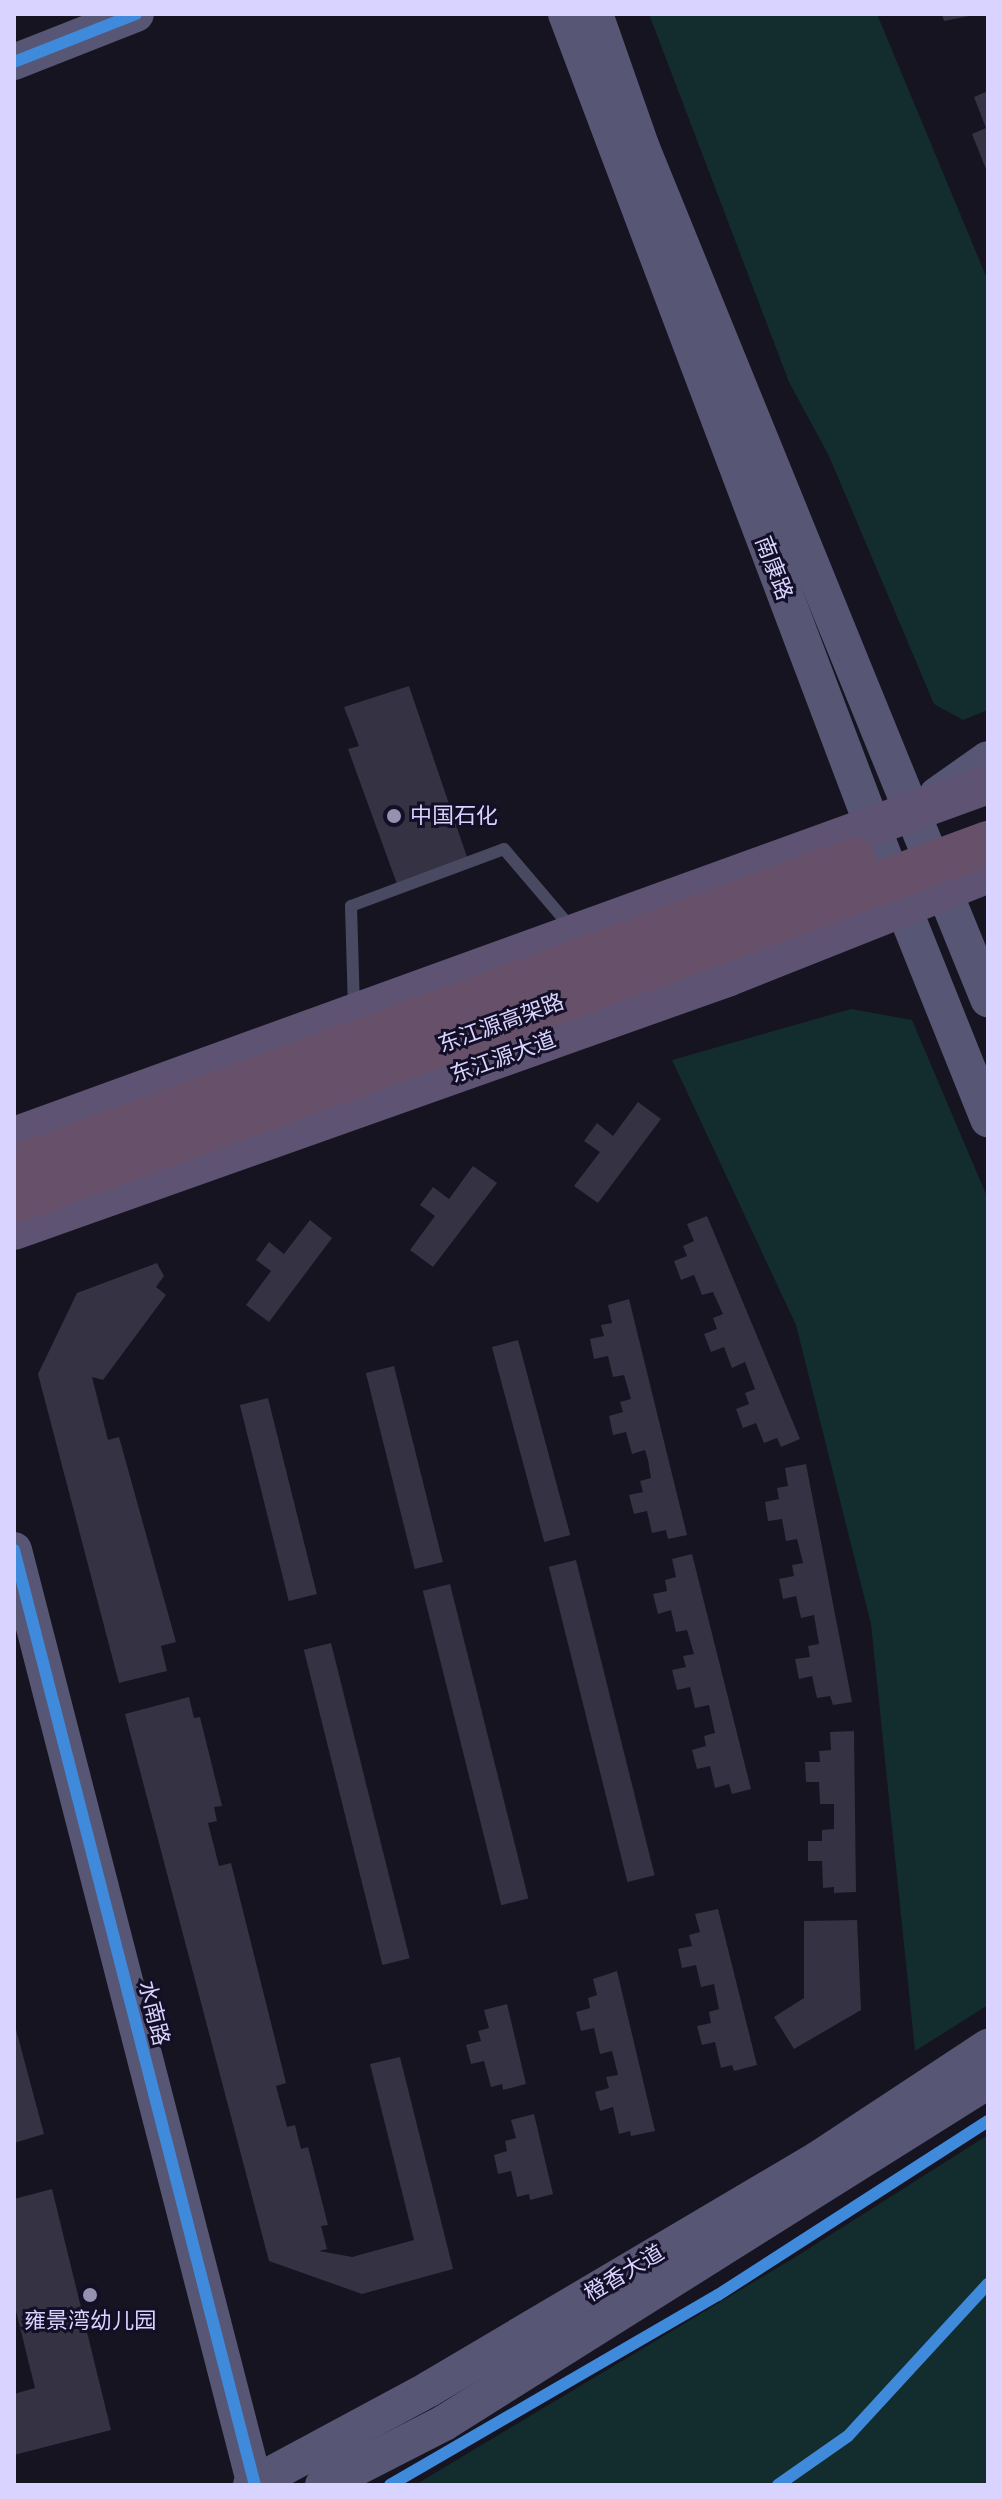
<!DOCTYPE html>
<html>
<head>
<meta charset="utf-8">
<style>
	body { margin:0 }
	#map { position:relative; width:1002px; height:2499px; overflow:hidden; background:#161421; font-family:Quicksand,"Noto Sans SC",sans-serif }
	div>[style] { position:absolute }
	.green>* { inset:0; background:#132c2d }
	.building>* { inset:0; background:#343243; transform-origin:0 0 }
	.path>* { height:4px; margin-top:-2px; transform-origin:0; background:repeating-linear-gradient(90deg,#44505f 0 4px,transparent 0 10px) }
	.lane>* { height:12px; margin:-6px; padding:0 6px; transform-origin:6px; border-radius:6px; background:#4a4962 }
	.secondary>* { height:36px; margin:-18px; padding:0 18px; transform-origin:18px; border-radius:18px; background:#575674 }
	.primary>* { height:40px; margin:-20px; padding:0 20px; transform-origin:20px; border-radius:20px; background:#5e5373 }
	.highway-bridge>* { height:44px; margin:-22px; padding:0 22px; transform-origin:22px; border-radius:22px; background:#67516a }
	.cycleway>* { height:12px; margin:-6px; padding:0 6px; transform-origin:6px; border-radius:6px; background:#408adc }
	.dots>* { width:22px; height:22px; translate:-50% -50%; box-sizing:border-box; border:4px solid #130f26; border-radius:50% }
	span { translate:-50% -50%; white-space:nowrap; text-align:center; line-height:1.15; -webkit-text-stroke:6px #130f26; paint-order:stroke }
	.street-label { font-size:22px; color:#d9d4ff }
	.poi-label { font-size:22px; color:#d9d4ff }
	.left { translate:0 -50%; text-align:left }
	.frame { position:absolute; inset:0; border:16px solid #d9d4ff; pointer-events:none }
</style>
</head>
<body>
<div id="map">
	<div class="green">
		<i style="clip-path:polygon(649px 14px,877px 14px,988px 281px,988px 710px,963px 720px,934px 704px,829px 456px,789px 382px)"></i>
		<i style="clip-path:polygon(851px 1009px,912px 1020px,988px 1199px,988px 2005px,915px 2051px,871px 1624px,796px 1325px,672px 1060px)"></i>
		<i style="clip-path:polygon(988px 2135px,988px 2485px,415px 2485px,797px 2256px)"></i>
	</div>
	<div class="building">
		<i style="clip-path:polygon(942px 14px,979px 14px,944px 21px)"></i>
		<i style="clip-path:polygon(988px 91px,988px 174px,972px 134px,986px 128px,974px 97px)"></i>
		<i style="clip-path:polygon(409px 686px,468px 860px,397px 884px,348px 749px,359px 746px,344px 707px)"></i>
		<i style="clip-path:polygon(638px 1102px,661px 1119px,598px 1203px,574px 1186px,600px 1152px,584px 1141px,597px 1123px,613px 1136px)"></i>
		<i style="clip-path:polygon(473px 1166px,497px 1183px,433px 1267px,410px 1250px,435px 1216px,420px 1205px,433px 1187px,449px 1199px)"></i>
		<i style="clip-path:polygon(707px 1216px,800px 1439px,781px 1447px,777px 1438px,764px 1443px,756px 1423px,743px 1428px,736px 1409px,749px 1404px,745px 1393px,755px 1389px,745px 1362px,732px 1368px,724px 1347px,711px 1352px,704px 1334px,717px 1329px,713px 1318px,723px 1314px,713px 1292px,702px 1295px,694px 1275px,681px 1280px,674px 1261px,687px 1256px,683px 1246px,694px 1241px,687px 1224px)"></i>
		<i style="clip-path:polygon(310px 1220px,332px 1238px,269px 1322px,246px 1305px,271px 1271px,256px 1260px,269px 1242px,284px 1254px)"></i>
		<i style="clip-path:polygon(157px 1263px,164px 1276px,156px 1287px,166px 1295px,103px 1380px,92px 1377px,108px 1440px,119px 1437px,176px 1642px,161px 1646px,167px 1671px,119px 1683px,38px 1374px,77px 1293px)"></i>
		<i style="clip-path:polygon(629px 1299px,687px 1535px,668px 1539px,666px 1530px,652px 1533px,647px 1511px,634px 1514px,629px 1495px,643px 1492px,640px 1481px,651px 1478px,648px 1460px,645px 1450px,632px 1454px,626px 1432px,613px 1435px,609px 1416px,623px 1412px,620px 1402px,631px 1399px,624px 1375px,613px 1377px,608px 1356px,594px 1359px,590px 1339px,604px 1336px,601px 1325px,612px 1323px,608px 1305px)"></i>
		<i style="left:518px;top:1340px;width:202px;height:27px;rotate:75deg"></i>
		<i style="left:394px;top:1366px;width:202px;height:29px;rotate:76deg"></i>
		<i style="left:268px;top:1398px;width:202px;height:29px;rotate:76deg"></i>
		<i style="clip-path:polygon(806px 1464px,852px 1702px,833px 1705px,830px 1696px,817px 1698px,812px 1676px,799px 1679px,795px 1659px,810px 1657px,808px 1646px,819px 1644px,814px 1615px,801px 1618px,796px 1596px,783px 1599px,779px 1579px,794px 1576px,792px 1565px,803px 1563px,797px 1539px,786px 1541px,782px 1519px,768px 1521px,765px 1502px,779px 1499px,777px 1488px,788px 1486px,785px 1468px)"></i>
		<i style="clip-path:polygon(692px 1554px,751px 1789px,732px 1794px,729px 1784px,715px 1788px,710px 1766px,697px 1769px,692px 1750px,706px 1746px,704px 1736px,715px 1733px,709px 1705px,695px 1708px,690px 1687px,677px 1690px,672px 1670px,686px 1667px,683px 1656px,694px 1654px,687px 1630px,676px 1632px,671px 1610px,658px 1614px,653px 1594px,667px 1591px,665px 1580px,676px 1577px,672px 1559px)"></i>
		<i style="left:576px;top:1560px;width:325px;height:28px;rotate:76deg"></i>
		<i style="left:450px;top:1584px;width:324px;height:28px;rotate:76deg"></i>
		<i style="left:331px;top:1643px;width:325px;height:28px;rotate:76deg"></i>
		<i style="clip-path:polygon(189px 1697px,194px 1718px,200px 1717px,222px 1806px,214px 1807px,217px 1821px,208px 1823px,219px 1866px,231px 1863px,286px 2083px,276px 2086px,287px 2127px,295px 2125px,301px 2149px,308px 2147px,328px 2225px,321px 2226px,327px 2249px,319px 2251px,352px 2257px,414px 2240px,370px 2064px,400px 2057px,453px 2269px,362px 2294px,269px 2261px,125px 1714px)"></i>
		<i style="clip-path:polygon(854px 1731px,856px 1892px,834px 1893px,834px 1887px,823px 1888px,822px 1861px,808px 1861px,808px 1841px,822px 1841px,822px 1830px,834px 1829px,834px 1804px,820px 1804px,819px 1782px,806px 1782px,805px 1762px,820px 1762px,819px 1751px,831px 1750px,830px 1732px)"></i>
		<i style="clip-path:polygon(718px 1909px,757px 2065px,734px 2071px,732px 2065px,721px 2068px,715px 2042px,702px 2045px,697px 2026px,711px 2023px,709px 2012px,719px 2009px,714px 1984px,701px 1987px,696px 1965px,682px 1968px,678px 1949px,692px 1946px,689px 1935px,700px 1932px,695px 1914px)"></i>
		<i style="clip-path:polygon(857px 1920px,861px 2010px,794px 2049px,774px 2017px,804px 1998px,804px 1921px)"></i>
		<i style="clip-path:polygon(617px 1971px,655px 2131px,631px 2136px,630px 2131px,619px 2134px,613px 2107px,600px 2111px,595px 2092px,609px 2088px,606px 2077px,618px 2075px,612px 2051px,600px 2054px,594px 2028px,581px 2031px,576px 2012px,590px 2008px,588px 1998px,597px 1995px,593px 1979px)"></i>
		<i style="clip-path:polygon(507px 2004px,526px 2084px,503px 2090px,502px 2084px,491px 2087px,484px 2061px,471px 2064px,466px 2045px,481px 2041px,478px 2031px,489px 2028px,484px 2010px)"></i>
		<i style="clip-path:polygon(14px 2022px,44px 2134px,14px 2143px)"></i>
		<i style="clip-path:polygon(534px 2114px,553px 2194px,530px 2200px,529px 2194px,517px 2197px,511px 2171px,498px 2174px,494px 2155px,507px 2151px,505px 2141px,516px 2138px,511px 2120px)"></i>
		<i style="clip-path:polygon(52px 2189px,111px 2430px,14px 2455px,14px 2394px,35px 2388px,14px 2303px,14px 2199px)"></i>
	</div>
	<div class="path">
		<i style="left:552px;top:2393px;width:193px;rotate:-30.6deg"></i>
		<i style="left:718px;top:2295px;width:321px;rotate:-32.8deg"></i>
	</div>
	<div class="lane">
		<i style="left:354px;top:1008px;width:102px;rotate:-91.7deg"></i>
		<i style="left:351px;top:906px;width:163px;rotate:-20.4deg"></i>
		<i style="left:504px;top:849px;width:105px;rotate:49.6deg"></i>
	</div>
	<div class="secondary">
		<i style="left:566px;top:14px;width:951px;rotate:69.32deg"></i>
		<i style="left:902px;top:904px;width:232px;rotate:68.2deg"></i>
		<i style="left:595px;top:14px;width:142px;rotate:70.7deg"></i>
		<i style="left:642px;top:148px;width:919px;rotate:67.87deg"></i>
		<i style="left:14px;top:62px;width:131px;rotate:-21.5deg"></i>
		<i style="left:937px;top:795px;width:62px;rotate:-35.2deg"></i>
		<i style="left:14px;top:1550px;width:966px;rotate:75.55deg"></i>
		<i style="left:251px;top:2485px;width:202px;rotate:-28.3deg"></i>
		<i style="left:429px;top:2389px;width:452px;rotate:-30.6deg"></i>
		<i style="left:818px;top:2159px;width:204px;rotate:-33.4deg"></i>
		<i style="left:323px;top:2485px;width:136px;rotate:-27.1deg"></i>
		<i style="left:444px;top:2423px;width:643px;rotate:-32.16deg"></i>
	</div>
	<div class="primary">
		<i style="left:14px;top:1137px;width:1036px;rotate:-19.92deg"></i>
		<i style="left:14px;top:1230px;width:757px;rotate:-19.54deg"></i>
		<i style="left:727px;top:977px;width:281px;rotate:-21.7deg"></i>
	</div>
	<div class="highway-bridge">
		<i style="left:14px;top:1168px;width:895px;rotate:-20.14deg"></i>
		<i style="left:14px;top:1201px;width:1038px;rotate:-20.18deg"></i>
	</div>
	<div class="cycleway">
		<i style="left:14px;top:62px;width:131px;rotate:-21.5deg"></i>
		<i style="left:14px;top:1550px;width:966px;rotate:75.55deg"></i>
		<i style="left:390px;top:2485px;width:379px;rotate:-30.1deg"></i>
		<i style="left:718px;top:2295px;width:321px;rotate:-32.8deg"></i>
		<i style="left:778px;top:2485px;width:85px;rotate:-35deg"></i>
		<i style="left:848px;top:2436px;width:207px;rotate:-47.4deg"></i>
	</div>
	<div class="dots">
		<i style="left:394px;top:816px;background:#9591b1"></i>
		<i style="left:90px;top:2295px;background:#9591b1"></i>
	</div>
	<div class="street-label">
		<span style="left:774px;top:568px;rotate:69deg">南康路</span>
		<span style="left:501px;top:1023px;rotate:-20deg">东江源高架路</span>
		<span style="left:503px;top:1057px;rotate:-20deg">东江源大道</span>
		<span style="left:154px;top:2013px;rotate:76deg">水南路</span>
		<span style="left:624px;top:2273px;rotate:-31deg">橙香大道</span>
	</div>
	<div class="poi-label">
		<span class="left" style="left:410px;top:816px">中国石化</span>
		<span style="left:90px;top:2321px">雍景湾幼儿园</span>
	</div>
	<div class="frame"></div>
</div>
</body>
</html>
